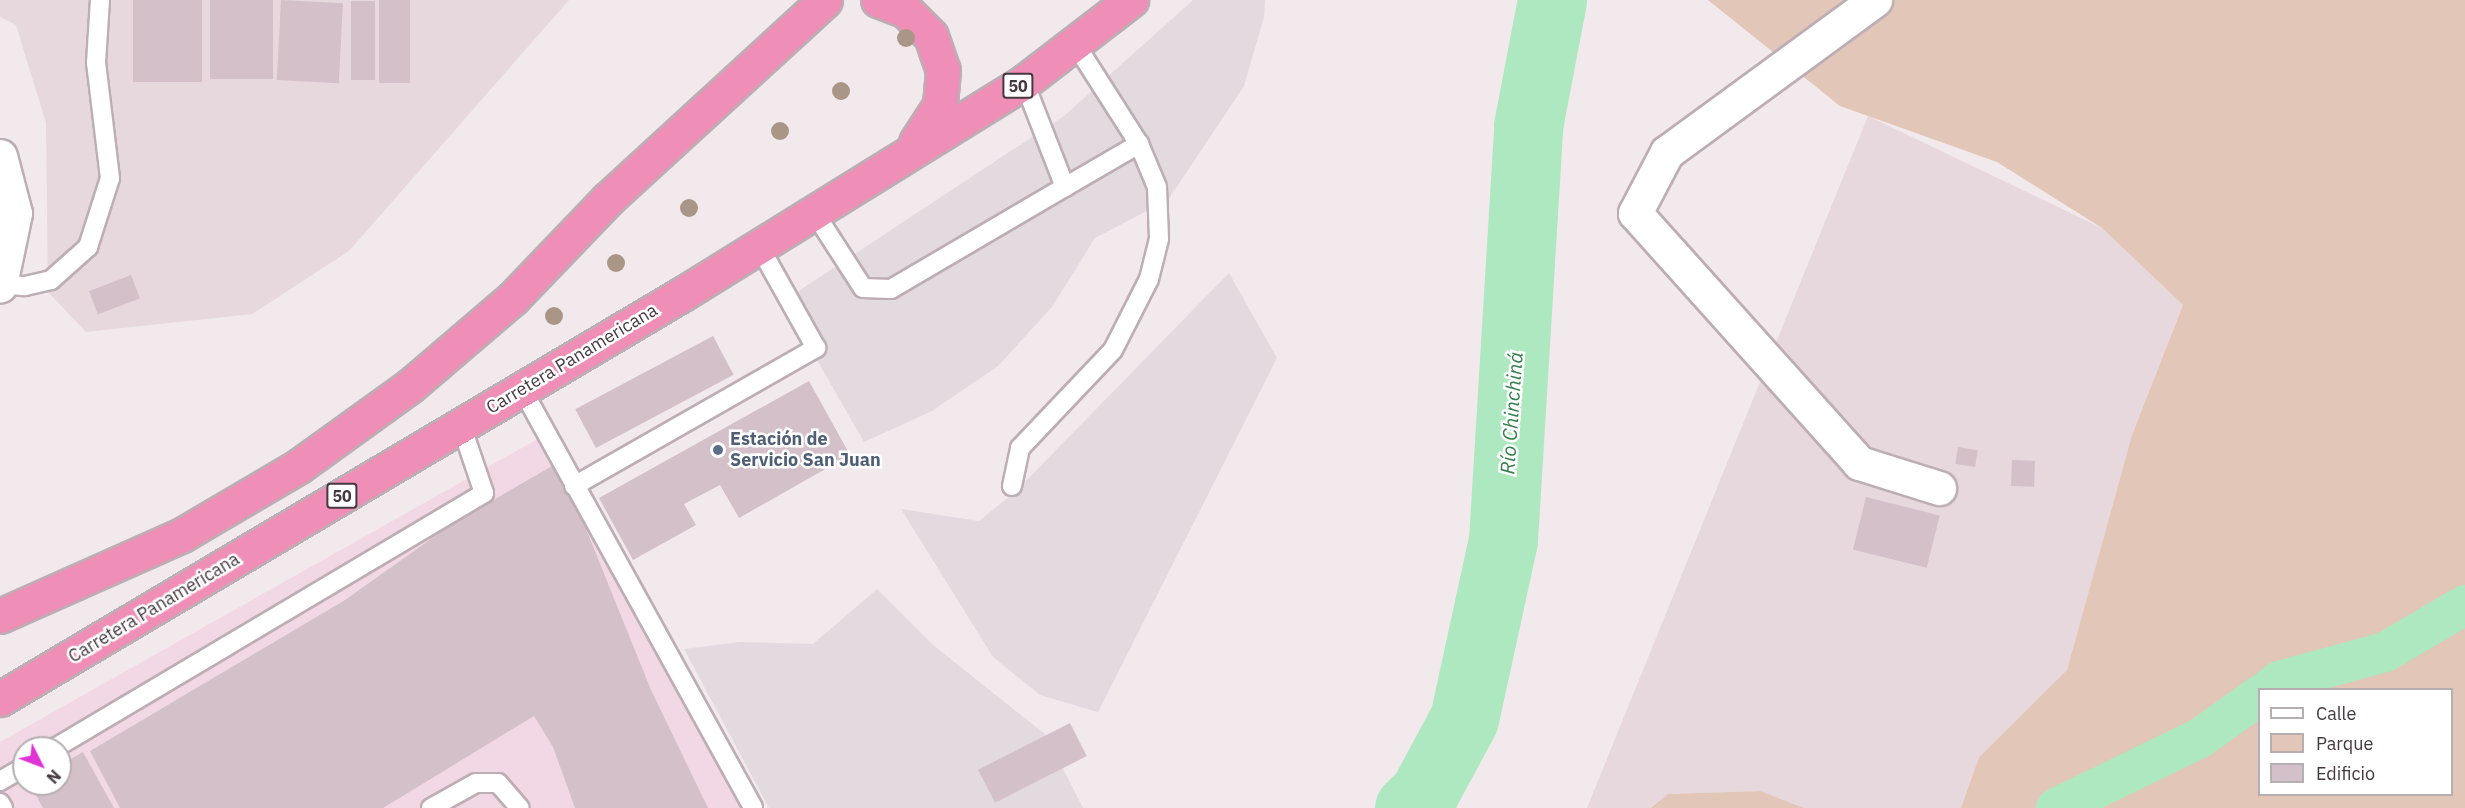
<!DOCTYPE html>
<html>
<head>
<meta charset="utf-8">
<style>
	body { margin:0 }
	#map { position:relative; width:2465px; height:808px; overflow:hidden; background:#f2e9ed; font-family:"IBM Plex Sans",sans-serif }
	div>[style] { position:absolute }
	.residential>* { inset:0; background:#e6d8dd }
	.commercial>* { inset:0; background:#f2d7e5 }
	.industrial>* { inset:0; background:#e2dadf }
	.green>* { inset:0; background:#e2c6b7 }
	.canal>* { height:40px; margin:-20px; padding:0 20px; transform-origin:20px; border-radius:20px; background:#ade8c0 }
	.river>* { height:69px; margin:-34.5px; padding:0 34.5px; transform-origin:34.5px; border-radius:34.5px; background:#ade8c0 }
	.building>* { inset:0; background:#d3c0c9; transform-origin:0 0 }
	.roads { filter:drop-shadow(2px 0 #bdadb4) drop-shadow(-2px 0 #bdadb4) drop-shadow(0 2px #bdadb4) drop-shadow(0 -2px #bdadb4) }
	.service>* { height:18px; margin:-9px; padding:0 9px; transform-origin:9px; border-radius:9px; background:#fff }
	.minor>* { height:33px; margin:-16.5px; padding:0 16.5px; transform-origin:16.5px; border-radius:16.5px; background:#fff }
	.trunk>* { height:33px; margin:-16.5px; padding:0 16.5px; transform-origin:16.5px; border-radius:16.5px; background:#ef8eb6 }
	.trees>* { width:18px; height:18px; margin:-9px; border-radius:50%; background:#aa9686 }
	.dots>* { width:16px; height:16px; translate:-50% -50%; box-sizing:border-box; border:3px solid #fff; border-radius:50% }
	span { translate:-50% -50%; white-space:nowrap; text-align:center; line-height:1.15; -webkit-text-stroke:5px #fff; paint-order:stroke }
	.shield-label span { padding:2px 4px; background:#fff; border:2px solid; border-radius:4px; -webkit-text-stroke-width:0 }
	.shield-label { font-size:16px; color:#45383f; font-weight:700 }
	.street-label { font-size:18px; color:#45383f }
	.service-label { font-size:18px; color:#4e5e75; font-weight:700 }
	.left { translate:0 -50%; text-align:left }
	.water-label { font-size:20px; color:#337f4c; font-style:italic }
	.legend { position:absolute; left:2258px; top:688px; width:195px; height:108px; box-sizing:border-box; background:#fff; border:2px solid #b5afb2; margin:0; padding:8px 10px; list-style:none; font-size:18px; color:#45383f }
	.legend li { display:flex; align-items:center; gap:12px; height:30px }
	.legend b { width:30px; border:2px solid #b5afb2 }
	.north { position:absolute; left:12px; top:736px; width:60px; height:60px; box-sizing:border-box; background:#fff; border:2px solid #b5afb2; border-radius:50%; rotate:132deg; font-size:16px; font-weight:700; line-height:24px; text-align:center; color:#45383f }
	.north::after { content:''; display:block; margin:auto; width:21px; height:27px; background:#e033d6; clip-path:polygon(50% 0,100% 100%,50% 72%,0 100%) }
</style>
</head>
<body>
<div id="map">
	<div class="residential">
		<i style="clip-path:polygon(0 0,569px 0,349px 251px,252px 314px,86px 332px,48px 292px,46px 123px,16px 25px,0 17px)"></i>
		<i style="clip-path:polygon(1868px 116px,2102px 228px,2183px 305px,2132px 435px,2067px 670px,1979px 757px,1961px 808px,1804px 808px,1759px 791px,1668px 794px,1649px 808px,1587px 808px)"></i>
	</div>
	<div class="commercial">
		<i style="clip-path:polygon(evenodd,543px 436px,744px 808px,0 808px,0 742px,543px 436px,24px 748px,60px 748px,60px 784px,24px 784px,24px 748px)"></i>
	</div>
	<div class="industrial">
		<i style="clip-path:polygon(1193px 0,1265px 0,1264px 17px,1244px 86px,1168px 200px,1095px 238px,1052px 307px,998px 366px,932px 411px,864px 442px,794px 320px,797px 292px,1064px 116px)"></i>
		<i style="clip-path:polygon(1229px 273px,1277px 358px,1098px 712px,1040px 695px,993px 657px,901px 509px,979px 521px,1015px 492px)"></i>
		<i style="clip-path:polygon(877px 589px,933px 645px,1046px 735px,1083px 808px,769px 808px,684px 649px,740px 642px,813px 644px)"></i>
	</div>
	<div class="green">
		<i style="clip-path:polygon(evenodd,1708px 0,2465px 0,2465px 808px,1961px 808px,1979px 757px,2067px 670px,2132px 435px,2183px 305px,2102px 228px,1997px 162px,1840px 106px,1708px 0,2260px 690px,2452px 690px,2452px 794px,2260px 794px,2260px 690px)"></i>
		<i style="clip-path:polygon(1760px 791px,1804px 808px,1650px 808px,1668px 794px)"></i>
	</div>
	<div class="canal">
		<i style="left:2268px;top:690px;width:14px;rotate:-39deg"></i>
		<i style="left:2279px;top:681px;width:110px;rotate:-15.3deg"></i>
		<i style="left:2385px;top:652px;width:93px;rotate:-30.4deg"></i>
		<i style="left:2056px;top:808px;width:160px;rotate:-25.9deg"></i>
		<i style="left:2200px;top:738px;width:74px;rotate:-35.6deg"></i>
	</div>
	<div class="river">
		<i style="left:1409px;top:808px;width:19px;rotate:-43deg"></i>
		<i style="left:1423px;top:795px;width:86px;rotate:-61.7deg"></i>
		<i style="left:1464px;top:719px;width:183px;rotate:-77.7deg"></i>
		<i style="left:1503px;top:540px;width:415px;rotate:-86.5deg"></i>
		<i style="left:1528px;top:126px;width:128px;rotate:-79.2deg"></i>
	</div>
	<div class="building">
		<i style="left:133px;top:0;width:69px;height:82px"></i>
		<i style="left:210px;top:0;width:63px;height:79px"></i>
		<i style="left:281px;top:0;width:62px;height:80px;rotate:3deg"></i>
		<i style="left:379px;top:0;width:31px;height:83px"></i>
		<i style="left:351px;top:1px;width:24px;height:79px"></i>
		<i style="left:131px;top:275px;width:25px;height:45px;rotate:69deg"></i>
		<i style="left:713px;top:336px;width:44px;height:156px;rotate:62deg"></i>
		<i style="clip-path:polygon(809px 381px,850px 455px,739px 518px,720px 485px,684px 504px,696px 525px,633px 560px,599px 498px)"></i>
		<i style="left:1958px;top:447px;width:20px;height:17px;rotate:9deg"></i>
		<i style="left:2012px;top:460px;width:23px;height:26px;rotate:2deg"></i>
		<i style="clip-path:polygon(559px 462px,651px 690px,708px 808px,575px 808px,553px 747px,534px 716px,383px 808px,120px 808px,90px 751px,345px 600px,452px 524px)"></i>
		<i style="left:1866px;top:497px;width:76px;height:54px;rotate:14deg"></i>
		<i style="left:1070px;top:723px;width:37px;height:103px;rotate:63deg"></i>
		<i style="clip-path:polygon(83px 752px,114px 808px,43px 808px,30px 784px,60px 784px,60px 765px)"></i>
	</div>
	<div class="roads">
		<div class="service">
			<i style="left:1065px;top:187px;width:86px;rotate:-30.2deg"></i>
			<i style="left:814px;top:212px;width:90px;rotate:57.2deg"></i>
			<i style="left:863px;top:288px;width:28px;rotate:2deg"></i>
			<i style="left:891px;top:289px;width:202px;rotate:-30.4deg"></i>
			<i style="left:1065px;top:187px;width:113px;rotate:-111.3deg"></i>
			<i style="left:0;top:284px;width:25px;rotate:5deg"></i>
			<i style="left:25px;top:286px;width:27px;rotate:-13deg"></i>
			<i style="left:51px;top:280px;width:50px;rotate:-41.7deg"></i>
			<i style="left:88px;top:247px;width:72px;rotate:-72.3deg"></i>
			<i style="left:110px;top:178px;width:116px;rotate:-96.9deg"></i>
			<i style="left:96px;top:63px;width:63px;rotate:-86.4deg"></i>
			<i style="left:522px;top:389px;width:478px;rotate:61.1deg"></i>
			<i style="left:574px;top:486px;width:279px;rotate:-29.7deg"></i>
			<i style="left:816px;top:348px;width:117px;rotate:-119.2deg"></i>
			<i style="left:1012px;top:486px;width:39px;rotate:-78deg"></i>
			<i style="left:1020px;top:448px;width:135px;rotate:-46.5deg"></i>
			<i style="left:1113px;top:350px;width:80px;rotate:-63.1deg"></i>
			<i style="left:1149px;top:279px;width:41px;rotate:-76deg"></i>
			<i style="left:1159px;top:239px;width:52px;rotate:-92.2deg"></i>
			<i style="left:1157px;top:187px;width:47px;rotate:-112.7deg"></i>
			<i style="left:1139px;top:144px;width:117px;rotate:-122.5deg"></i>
			<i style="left:55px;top:748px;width:499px;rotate:-30.7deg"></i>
			<i style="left:484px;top:493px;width:72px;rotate:-108.7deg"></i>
			<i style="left:0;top:781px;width:28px;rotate:-30deg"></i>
			<i style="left:0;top:803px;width:6px;rotate:59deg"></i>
			<i style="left:431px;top:808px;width:51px;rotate:-29.1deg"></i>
			<i style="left:476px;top:783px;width:22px"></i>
			<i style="left:498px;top:783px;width:33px;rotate:49deg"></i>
		</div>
		<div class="minor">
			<i style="left:1875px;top:0;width:258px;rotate:143.8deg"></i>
			<i style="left:1667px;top:152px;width:69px;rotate:117.7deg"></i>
			<i style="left:1635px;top:213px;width:336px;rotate:48.1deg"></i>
			<i style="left:1859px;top:463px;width:84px;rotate:17.4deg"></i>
			<i style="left:0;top:156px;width:59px;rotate:75.3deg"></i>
			<i style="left:15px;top:213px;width:74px;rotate:101.8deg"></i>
		</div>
		<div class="trunk">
			<i style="left:878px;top:0;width:30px;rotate:21deg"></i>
			<i style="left:906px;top:11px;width:35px;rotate:45deg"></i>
			<i style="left:931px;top:36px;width:36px;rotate:71deg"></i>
			<i style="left:943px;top:70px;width:35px;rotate:95deg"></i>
			<i style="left:940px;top:105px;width:44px;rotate:123deg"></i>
			<i style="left:0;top:616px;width:199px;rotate:-24deg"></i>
			<i style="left:182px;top:535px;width:136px;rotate:-30.5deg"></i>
			<i style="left:299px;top:466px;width:137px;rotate:-35.8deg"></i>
			<i style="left:410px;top:386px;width:135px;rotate:-40.5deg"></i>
			<i style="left:513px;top:298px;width:137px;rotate:-46.2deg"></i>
			<i style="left:608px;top:199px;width:294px;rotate:-42.5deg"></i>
			<i style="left:0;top:699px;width:795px;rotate:-30.69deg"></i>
			<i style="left:684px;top:293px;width:400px;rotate:-31.8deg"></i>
			<i style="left:1024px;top:82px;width:135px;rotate:-37.5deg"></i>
		</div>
	</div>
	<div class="trees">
		<i style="left:906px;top:38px"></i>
		<i style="left:841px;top:91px"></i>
		<i style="left:780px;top:131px"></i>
		<i style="left:689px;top:208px"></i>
		<i style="left:616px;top:263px"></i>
		<i style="left:554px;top:316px"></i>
	</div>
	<div class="dots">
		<i style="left:718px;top:450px;background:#5c6f8a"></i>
	</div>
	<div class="shield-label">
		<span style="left:1018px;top:86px">50</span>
		<span style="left:342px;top:496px">50</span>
	</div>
	<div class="street-label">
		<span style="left:572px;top:359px;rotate:-31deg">Carretera Panamericana</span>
		<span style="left:154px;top:608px;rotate:-31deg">Carretera Panamericana</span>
	</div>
	<div class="service-label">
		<span class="left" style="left:730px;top:450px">Estación de<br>Servicio San Juan</span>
	</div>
	<div class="water-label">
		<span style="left:1511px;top:413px;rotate:-86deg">Río Chinchiná</span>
	</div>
	<ul class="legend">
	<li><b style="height:8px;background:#fff"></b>Calle</li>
	<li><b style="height:16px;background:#e2c6b7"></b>Parque</li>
	<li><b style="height:16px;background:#d3c0c9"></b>Edificio</li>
	</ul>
	<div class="north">N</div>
</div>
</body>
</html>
